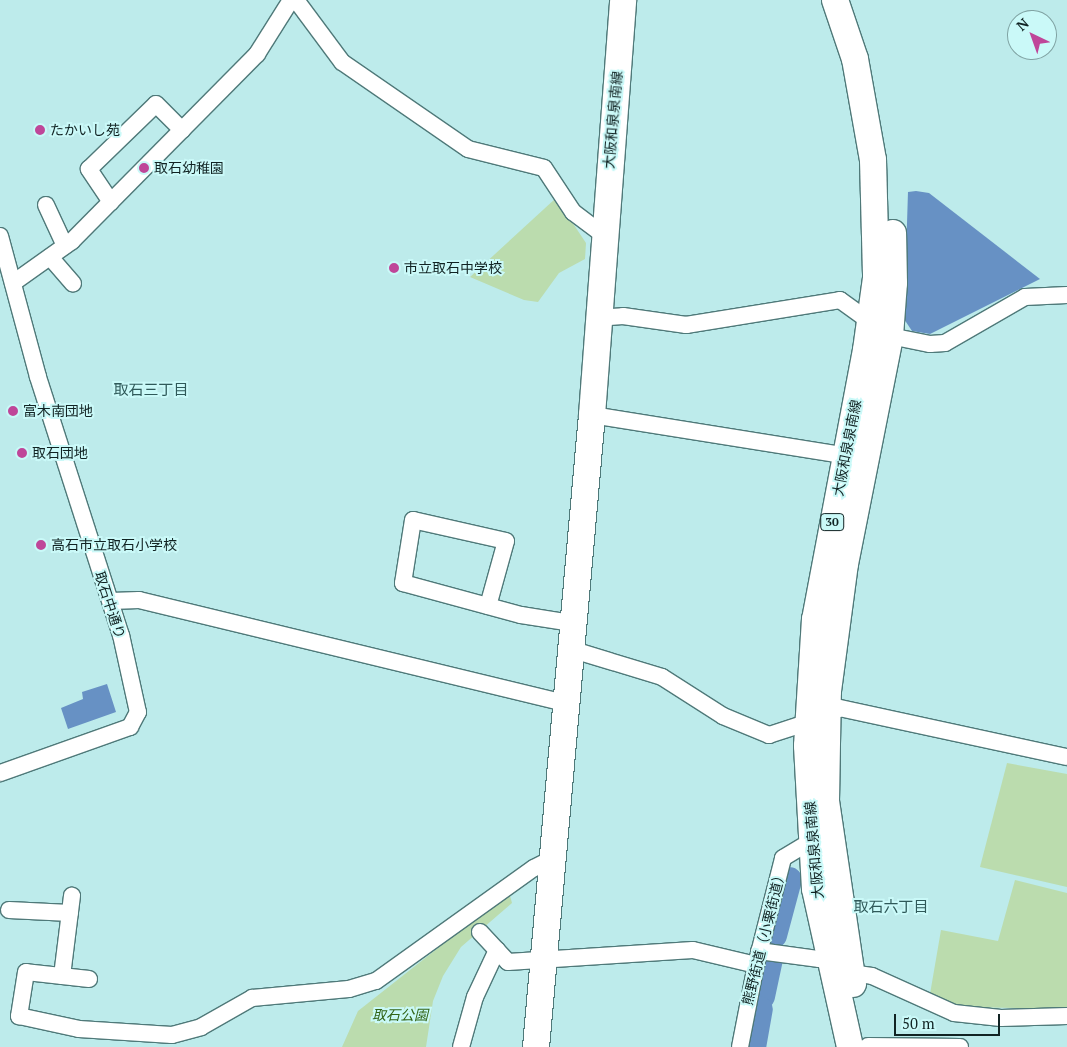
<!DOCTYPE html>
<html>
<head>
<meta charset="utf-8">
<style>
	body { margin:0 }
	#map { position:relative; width:1067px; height:1047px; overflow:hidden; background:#bdebeb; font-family:"PT Serif","Noto Sans JP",serif }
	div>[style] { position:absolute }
	.green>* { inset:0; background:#bbdcae }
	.water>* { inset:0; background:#6791c4 }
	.river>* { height:25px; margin:-12.5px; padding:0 12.5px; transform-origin:12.5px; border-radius:12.5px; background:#6791c4 }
	.roads { filter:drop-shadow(1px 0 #4f7979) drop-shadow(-1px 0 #4f7979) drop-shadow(0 1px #4f7979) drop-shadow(0 -1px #4f7979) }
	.minor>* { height:16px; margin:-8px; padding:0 8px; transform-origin:8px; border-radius:8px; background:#fff }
	.primary>* { height:26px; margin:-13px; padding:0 13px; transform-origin:13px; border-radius:13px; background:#fff }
	.dots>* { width:14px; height:14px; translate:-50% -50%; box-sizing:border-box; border:2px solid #caf9f8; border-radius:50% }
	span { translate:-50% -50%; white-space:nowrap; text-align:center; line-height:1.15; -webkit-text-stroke:4px #caf9f8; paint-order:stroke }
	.shield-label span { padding:1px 4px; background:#caf9f8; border:1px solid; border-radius:4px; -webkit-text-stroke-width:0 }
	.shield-label { font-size:12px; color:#112323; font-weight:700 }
	.street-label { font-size:14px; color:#112323 }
	.poi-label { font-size:14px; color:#112323 }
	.left { translate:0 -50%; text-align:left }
	.park-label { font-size:14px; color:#326416; font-style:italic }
	.neighbourhood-label { font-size:15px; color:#2f5959 }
	.north { position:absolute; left:1007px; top:10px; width:50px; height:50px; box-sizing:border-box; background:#caf9f8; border:1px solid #80a3a3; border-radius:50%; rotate:318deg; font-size:14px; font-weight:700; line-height:20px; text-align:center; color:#112323 }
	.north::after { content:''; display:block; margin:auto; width:18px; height:22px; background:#bf4699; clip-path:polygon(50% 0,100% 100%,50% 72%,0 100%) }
	.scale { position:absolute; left:894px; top:1014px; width:106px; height:22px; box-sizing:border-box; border:2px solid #112323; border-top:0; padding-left:6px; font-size:15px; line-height:18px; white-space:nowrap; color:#112323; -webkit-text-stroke:4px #caf9f8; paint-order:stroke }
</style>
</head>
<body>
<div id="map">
	<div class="green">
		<i style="clip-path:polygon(556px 198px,586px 243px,585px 259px,559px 273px,538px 302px,524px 300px,470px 277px)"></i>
		<i style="clip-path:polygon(1007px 763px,1067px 774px,1067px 887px,980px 867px)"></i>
		<i style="clip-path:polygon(1015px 880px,1067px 893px,1067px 1009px,960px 1007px,930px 994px,941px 930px,998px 941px)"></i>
		<i style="clip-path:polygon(509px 892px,512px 903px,461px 947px,443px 976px,433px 1001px,426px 1047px,342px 1047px,358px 1011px)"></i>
	</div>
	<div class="water">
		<i style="clip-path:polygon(916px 191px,929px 193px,1040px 279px,930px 334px,912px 331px,904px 319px,908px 192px)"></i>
		<i style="clip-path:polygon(107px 684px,116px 712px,68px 729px,61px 708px,83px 699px,82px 692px)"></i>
	</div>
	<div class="river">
		<i style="left:774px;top:935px;width:58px;rotate:-75deg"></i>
		<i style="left:762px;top:996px;width:39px;rotate:-78deg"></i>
		<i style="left:753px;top:1047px;width:39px;rotate:-80deg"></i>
	</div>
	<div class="roads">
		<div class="minor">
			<i style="left:296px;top:0;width:77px;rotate:53.4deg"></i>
			<i style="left:342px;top:62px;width:153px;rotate:34.6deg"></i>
			<i style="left:468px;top:149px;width:78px;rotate:14deg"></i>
			<i style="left:544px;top:168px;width:53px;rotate:56.6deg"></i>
			<i style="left:573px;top:212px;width:38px;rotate:37deg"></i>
			<i style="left:111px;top:202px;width:40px;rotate:-124deg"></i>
			<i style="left:89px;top:169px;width:93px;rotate:-44.1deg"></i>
			<i style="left:156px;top:104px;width:37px;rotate:45deg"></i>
			<i style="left:46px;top:205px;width:45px;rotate:65.1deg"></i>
			<i style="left:0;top:236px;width:146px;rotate:74.9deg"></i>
			<i style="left:38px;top:377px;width:271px;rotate:72.2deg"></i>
			<i style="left:121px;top:635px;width:79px;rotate:77.6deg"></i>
			<i style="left:138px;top:712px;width:17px;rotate:118deg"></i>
			<i style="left:130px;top:727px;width:138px;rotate:160.5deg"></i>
			<i style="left:50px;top:257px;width:35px;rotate:49deg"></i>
			<i style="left:13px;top:283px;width:72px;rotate:-35.4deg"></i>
			<i style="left:72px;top:241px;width:263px;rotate:-45.3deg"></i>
			<i style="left:257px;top:54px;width:64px;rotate:-57.8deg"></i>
			<i style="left:596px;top:318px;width:27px;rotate:-4deg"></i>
			<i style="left:623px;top:316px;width:64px;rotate:8.1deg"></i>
			<i style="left:686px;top:325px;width:156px;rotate:-9.2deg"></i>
			<i style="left:840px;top:300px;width:62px;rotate:35.8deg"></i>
			<i style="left:890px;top:336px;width:41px;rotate:11.3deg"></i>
			<i style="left:930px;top:344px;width:15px;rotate:-4deg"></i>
			<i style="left:945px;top:343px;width:92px;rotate:-29.9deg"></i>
			<i style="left:1025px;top:297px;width:42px;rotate:-2.7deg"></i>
			<i style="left:592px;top:415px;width:265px;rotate:9.1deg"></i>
			<i style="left:111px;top:601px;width:28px;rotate:-2deg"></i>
			<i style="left:139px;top:600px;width:438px;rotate:13.6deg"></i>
			<i style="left:488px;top:606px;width:67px;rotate:-74.5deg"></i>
			<i style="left:506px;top:541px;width:95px;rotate:-167.3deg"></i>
			<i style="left:413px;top:520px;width:64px;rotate:99deg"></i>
			<i style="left:403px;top:583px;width:122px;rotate:15.2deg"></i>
			<i style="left:521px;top:615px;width:52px;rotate:8.9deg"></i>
			<i style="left:570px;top:649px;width:96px;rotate:16.9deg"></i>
			<i style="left:662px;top:677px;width:72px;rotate:32.6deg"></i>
			<i style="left:723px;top:716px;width:50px;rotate:22.4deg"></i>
			<i style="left:769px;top:735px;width:40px;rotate:-18deg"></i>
			<i style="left:807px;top:723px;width:36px;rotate:-24deg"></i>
			<i style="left:840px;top:708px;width:232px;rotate:12.2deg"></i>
			<i style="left:9px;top:910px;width:61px;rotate:2.8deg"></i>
			<i style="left:480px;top:932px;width:41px;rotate:47deg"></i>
			<i style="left:508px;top:962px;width:185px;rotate:-3.7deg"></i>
			<i style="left:693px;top:950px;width:65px;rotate:13.4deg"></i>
			<i style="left:759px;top:951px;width:61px;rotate:7.6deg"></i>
			<i style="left:819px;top:959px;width:11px;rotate:-10deg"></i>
			<i style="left:851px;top:973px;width:21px;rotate:8deg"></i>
			<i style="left:872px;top:976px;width:90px;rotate:24.3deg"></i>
			<i style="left:954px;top:1013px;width:47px;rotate:6.1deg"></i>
			<i style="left:1001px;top:1018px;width:66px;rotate:-1.7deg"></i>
			<i style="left:62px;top:976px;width:81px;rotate:-82.9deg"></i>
			<i style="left:89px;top:979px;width:63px;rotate:-173.7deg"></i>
			<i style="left:26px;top:972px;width:45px;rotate:99deg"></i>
			<i style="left:19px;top:1016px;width:61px;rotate:12.2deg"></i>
			<i style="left:79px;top:1029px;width:93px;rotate:3.7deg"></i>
			<i style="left:172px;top:1035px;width:30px;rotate:-15deg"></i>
			<i style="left:201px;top:1027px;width:59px;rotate:-29.6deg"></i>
			<i style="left:252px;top:998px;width:97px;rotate:-5.3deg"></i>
			<i style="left:349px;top:989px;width:28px;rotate:-17deg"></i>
			<i style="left:376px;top:981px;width:194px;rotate:-35.6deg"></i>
			<i style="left:534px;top:868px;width:20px;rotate:-27deg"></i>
			<i style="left:868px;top:1046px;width:92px;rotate:0.6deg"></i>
			<i style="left:461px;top:1047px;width:52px;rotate:-74.4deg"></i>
			<i style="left:475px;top:997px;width:52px;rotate:-64.9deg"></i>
			<i style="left:740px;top:1047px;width:84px;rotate:-79deg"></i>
			<i style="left:756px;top:965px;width:110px;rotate:-75.8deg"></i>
			<i style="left:783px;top:858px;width:33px;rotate:-31deg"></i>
		</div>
		<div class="primary">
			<i style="left:835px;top:0;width:62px;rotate:71.3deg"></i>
			<i style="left:855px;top:59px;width:103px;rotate:79.9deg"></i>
			<i style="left:873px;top:160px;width:118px;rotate:88.5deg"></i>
			<i style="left:876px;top:278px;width:73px;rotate:97.9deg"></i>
			<i style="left:866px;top:350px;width:274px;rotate:100.7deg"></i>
			<i style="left:815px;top:619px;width:127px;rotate:93.6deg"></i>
			<i style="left:807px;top:746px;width:143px;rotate:86.8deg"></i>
			<i style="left:815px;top:889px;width:162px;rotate:77.5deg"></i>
			<i style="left:853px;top:984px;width:185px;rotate:-98.4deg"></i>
			<i style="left:826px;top:801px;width:110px;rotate:-89deg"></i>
			<i style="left:828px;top:691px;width:128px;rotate:-82.4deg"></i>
			<i style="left:845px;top:564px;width:232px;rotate:-78.8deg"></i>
			<i style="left:890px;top:336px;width:53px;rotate:-85.7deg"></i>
			<i style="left:894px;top:283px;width:50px;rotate:-91.1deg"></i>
			<i style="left:536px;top:1047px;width:634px;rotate:-84.94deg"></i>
			<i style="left:592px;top:415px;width:416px;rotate:-85.7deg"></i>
		</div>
	</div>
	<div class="dots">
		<i style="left:40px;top:130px;background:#bf4699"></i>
		<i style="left:144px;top:168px;background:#bf4699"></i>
		<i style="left:394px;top:268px;background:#bf4699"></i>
		<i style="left:13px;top:411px;background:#bf4699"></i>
		<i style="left:22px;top:453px;background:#bf4699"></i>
		<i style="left:41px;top:545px;background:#bf4699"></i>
	</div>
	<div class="shield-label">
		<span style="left:832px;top:522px">30</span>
	</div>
	<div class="street-label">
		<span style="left:613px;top:120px;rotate:-85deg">大阪和泉泉南線</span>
		<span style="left:847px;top:448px;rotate:-79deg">大阪和泉泉南線</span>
		<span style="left:110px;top:605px;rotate:72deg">取石中通り</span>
		<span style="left:814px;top:850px;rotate:-95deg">大阪和泉泉南線</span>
		<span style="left:764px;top:937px;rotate:-76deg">熊野街道（小栗街道）</span>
	</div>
	<div class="poi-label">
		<span class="left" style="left:50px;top:130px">たかいし苑</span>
		<span class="left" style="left:154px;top:168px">取石幼稚園</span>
		<span class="left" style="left:404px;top:268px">市立取石中学校</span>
		<span class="left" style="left:23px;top:411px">富木南団地</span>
		<span class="left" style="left:32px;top:453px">取石団地</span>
		<span class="left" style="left:51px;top:545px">高石市立取石小学校</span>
	</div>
	<div class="park-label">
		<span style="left:400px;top:1015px">取石公園</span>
	</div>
	<div class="neighbourhood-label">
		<span style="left:151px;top:390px">取石三丁目</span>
		<span style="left:891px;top:907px">取石六丁目</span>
	</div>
	<div class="north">N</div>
	<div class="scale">50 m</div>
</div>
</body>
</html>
